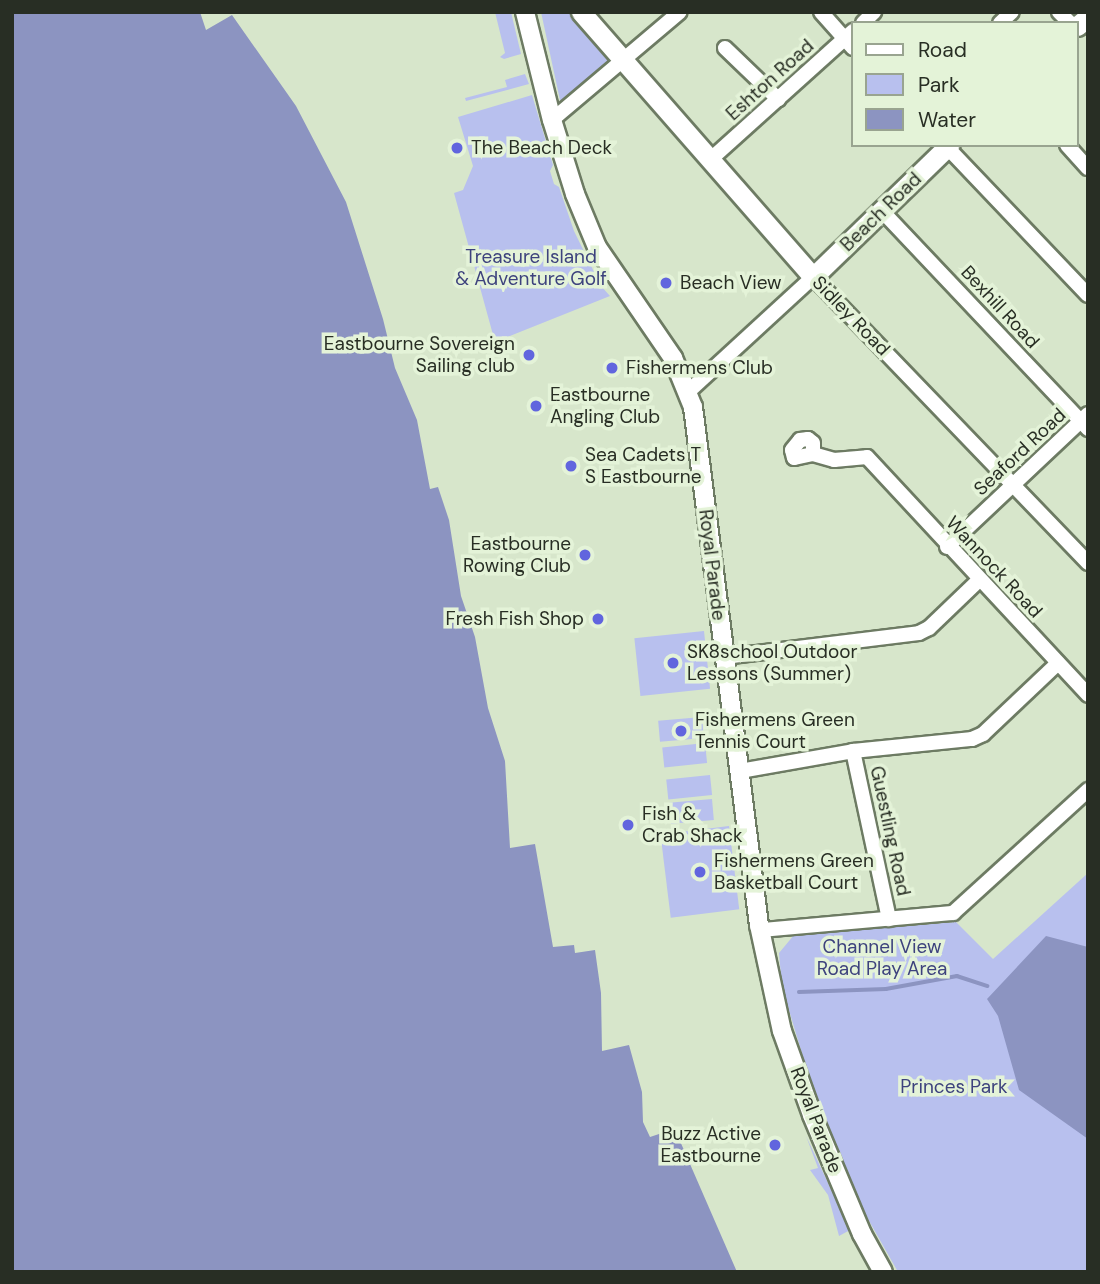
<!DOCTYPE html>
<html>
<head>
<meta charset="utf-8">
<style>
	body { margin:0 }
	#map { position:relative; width:1100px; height:1284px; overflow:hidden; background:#d7e6cb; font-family:"DM Sans",sans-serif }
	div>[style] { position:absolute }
	.green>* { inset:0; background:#b8c0ee; transform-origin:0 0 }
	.water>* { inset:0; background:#8c94c1 }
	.stream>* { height:3.5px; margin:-1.75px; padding:0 1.75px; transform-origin:1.75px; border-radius:1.75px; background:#8c94c1 }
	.roads { filter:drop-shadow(2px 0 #6d7b63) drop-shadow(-2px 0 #6d7b63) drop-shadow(0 2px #6d7b63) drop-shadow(0 -2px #6d7b63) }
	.minor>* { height:14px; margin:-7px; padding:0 7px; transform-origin:7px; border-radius:7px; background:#fff }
	.tertiary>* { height:18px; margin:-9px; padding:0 9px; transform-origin:9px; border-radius:9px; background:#fff }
	.secondary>* { height:19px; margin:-9.5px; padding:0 9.5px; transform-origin:9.5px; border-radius:9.5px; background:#fff }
	.dots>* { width:19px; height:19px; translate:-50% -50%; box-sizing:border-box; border:4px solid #e4f3d8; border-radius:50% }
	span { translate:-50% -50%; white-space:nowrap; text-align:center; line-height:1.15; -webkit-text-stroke:7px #e4f3d8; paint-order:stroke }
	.street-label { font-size:19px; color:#282e24 }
	.poi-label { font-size:19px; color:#282e24 }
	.left { translate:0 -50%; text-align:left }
	.right { translate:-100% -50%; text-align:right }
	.park-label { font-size:19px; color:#3d427d }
	.frame { position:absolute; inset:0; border:14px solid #282e24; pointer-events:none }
	.legend { position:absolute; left:851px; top:21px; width:228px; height:126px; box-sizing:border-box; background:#e4f3d8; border:2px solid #99a490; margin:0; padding:9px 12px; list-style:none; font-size:21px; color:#282e24 }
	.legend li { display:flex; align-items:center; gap:14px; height:35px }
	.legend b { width:35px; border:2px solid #99a490 }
</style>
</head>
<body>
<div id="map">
	<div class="green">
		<i style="clip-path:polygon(495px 12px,511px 12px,521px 54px,504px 59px,500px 57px,505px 53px)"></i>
		<i style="clip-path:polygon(541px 12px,568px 12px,612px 64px,565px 101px,560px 100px)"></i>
		<i style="clip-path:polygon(525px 74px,529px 84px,466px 101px,465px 98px,507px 87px,505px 80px)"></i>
		<i style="clip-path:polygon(532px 95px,553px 165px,550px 171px,554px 184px,559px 187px,574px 231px,601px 286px,610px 296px,495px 342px,454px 193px,463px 190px,473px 166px,458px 117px)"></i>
		<i style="left:704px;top:631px;width:58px;height:70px;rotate:84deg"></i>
		<i style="left:702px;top:717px;width:21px;height:44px;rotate:85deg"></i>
		<i style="left:705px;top:743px;width:20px;height:43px;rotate:84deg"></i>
		<i style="left:710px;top:775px;width:20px;height:44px;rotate:84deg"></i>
		<i style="left:712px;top:799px;width:21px;height:43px;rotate:85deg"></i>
		<i style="left:729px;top:826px;width:84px;height:69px;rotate:83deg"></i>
		<i style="clip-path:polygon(1088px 873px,1088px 1272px,898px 1272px,868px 1219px,819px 1110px,782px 987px,779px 953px,794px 935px,956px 922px,993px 959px)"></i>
		<i style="clip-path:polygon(806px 1136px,850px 1230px,839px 1236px,828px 1195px,810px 1170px,818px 1168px)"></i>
	</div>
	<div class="water">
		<i style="clip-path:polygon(12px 12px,200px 12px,206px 30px,232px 15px,296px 106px,346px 202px,383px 319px,395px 368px,417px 420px,430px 489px,438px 487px,449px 520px,461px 596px,475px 637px,488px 708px,505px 761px,510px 848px,535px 844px,553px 947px,574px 945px,575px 953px,595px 950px,601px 993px,602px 1051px,629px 1045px,642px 1092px,643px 1122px,650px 1137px,671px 1130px,680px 1141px,737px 1272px,12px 1272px)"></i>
		<i style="clip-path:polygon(1046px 936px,1088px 947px,1088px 1139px,1019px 1090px,998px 1016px,987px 999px)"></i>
	</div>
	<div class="stream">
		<i style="left:799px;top:992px;width:87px;rotate:-2deg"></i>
		<i style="left:886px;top:989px;width:72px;rotate:-10.4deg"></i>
		<i style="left:957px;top:976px;width:32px;rotate:18deg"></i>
	</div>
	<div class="roads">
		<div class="minor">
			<i style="left:821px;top:12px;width:48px;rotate:48.4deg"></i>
			<i style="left:1059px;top:12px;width:16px;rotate:45deg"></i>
			<i style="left:863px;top:23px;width:16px;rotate:-45deg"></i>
			<i style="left:1000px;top:23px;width:16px;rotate:-43deg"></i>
			<i style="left:725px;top:48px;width:74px;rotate:43.9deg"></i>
			<i style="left:552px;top:120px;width:167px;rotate:-40.2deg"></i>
			<i style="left:945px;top:145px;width:207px;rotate:46.4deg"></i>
			<i style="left:1067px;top:145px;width:31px;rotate:48deg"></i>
			<i style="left:712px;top:158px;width:190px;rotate:-42deg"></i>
			<i style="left:883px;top:212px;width:299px;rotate:46.6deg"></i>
			<i style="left:689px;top:391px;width:168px;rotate:-42.6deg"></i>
			<i style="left:813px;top:277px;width:397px;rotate:46.1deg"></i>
			<i style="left:813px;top:454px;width:19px;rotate:168deg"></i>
			<i style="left:794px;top:458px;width:8px;rotate:-104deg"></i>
			<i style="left:792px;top:450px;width:13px;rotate:-51deg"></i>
			<i style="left:800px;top:440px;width:8px;rotate:-7deg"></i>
			<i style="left:808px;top:439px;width:6px;rotate:39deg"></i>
			<i style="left:813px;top:443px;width:11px;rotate:90deg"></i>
			<i style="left:813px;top:454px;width:22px;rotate:16deg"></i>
			<i style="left:834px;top:460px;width:33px;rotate:-5deg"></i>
			<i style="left:867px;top:457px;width:325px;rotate:47.1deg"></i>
			<i style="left:947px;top:547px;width:194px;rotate:-43.3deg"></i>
			<i style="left:724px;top:657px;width:196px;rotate:-7deg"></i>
			<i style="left:919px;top:633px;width:11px;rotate:-27deg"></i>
			<i style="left:929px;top:628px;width:69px;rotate:-43.8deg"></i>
			<i style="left:853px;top:751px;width:172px;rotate:77.9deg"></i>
			<i style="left:740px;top:771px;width:115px;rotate:-10deg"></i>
			<i style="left:853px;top:751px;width:120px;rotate:-5.8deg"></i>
			<i style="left:972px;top:739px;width:12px;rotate:-24deg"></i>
			<i style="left:983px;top:734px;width:103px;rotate:-43.4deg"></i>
			<i style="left:762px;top:930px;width:192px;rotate:-5.1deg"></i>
			<i style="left:953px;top:913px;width:183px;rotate:-42.3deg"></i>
		</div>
		<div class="tertiary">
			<i style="left:525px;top:12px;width:111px;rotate:76deg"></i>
			<i style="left:552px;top:120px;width:77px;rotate:72.7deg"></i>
			<i style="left:575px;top:194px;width:57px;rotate:67.5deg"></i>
			<i style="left:597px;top:247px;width:135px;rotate:55.6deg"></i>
			<i style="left:673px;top:358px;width:53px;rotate:67.8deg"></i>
			<i style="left:693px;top:407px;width:522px;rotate:82.74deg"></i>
			<i style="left:759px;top:925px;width:108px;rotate:77.8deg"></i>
			<i style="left:782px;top:1031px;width:89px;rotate:70.3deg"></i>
			<i style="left:812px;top:1115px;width:129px;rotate:67.2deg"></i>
			<i style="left:862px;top:1234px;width:43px;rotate:61.1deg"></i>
		</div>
		<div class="secondary">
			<i style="left:581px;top:12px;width:352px;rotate:48.8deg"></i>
			<i style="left:813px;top:277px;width:190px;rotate:-44.1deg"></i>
			<i style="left:1077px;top:26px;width:14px;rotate:-39deg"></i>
		</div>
	</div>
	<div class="dots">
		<i style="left:457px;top:148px;background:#6165de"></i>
		<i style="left:666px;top:283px;background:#6165de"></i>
		<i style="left:529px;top:355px;background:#6165de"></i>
		<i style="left:612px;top:368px;background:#6165de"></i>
		<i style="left:536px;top:406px;background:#6165de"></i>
		<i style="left:571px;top:466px;background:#6165de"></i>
		<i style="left:585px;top:555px;background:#6165de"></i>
		<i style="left:598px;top:619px;background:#6165de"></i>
		<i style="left:673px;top:663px;background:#6165de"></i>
		<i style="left:681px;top:731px;background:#6165de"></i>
		<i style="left:628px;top:825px;background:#6165de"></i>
		<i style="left:700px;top:872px;background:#6165de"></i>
		<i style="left:775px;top:1145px;background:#6165de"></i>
	</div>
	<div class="street-label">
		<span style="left:770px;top:80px;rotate:-42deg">Eshton Road</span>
		<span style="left:881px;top:212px;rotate:-44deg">Beach Road</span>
		<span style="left:1000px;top:307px;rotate:47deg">Bexhill Road</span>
		<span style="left:851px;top:316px;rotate:46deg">Sidley Road</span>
		<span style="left:1020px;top:452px;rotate:-43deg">Seaford Road</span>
		<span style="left:712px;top:565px;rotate:83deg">Royal Parade</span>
		<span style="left:994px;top:567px;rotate:47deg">Wannock Road</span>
		<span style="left:890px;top:831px;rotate:78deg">Guestling Road</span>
		<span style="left:816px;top:1120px;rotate:69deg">Royal Parade</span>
	</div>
	<div class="poi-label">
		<span class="left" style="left:471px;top:148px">The Beach Deck</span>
		<span class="left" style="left:680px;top:283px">Beach View</span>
		<span class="right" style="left:515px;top:355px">Eastbourne Sovereign<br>Sailing club</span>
		<span class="left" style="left:626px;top:368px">Fishermens Club</span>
		<span class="left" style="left:550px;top:406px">Eastbourne<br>Angling Club</span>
		<span class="left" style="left:585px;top:466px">Sea Cadets T<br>S Eastbourne</span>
		<span class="right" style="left:571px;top:555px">Eastbourne<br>Rowing Club</span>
		<span class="right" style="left:584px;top:619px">Fresh Fish Shop</span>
		<span class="left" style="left:687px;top:663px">SK8school Outdoor<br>Lessons (Summer)</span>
		<span class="left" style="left:695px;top:731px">Fishermens Green<br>Tennis Court</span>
		<span class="left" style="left:642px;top:825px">Fish &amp;<br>Crab Shack</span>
		<span class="left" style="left:714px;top:872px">Fishermens Green<br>Basketball Court</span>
		<span class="right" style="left:761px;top:1145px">Buzz Active<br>Eastbourne</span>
	</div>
	<div class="park-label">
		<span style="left:531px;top:268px">Treasure Island<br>&amp; Adventure Golf</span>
		<span style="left:882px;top:958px">Channel View<br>Road Play Area</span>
		<span style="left:954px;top:1087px">Princes Park</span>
	</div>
	<div class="frame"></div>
	<ul class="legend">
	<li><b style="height:9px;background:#fff"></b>Road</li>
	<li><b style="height:19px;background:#b8c0ee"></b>Park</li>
	<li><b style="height:19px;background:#8c94c1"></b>Water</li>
	</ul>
</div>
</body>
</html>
